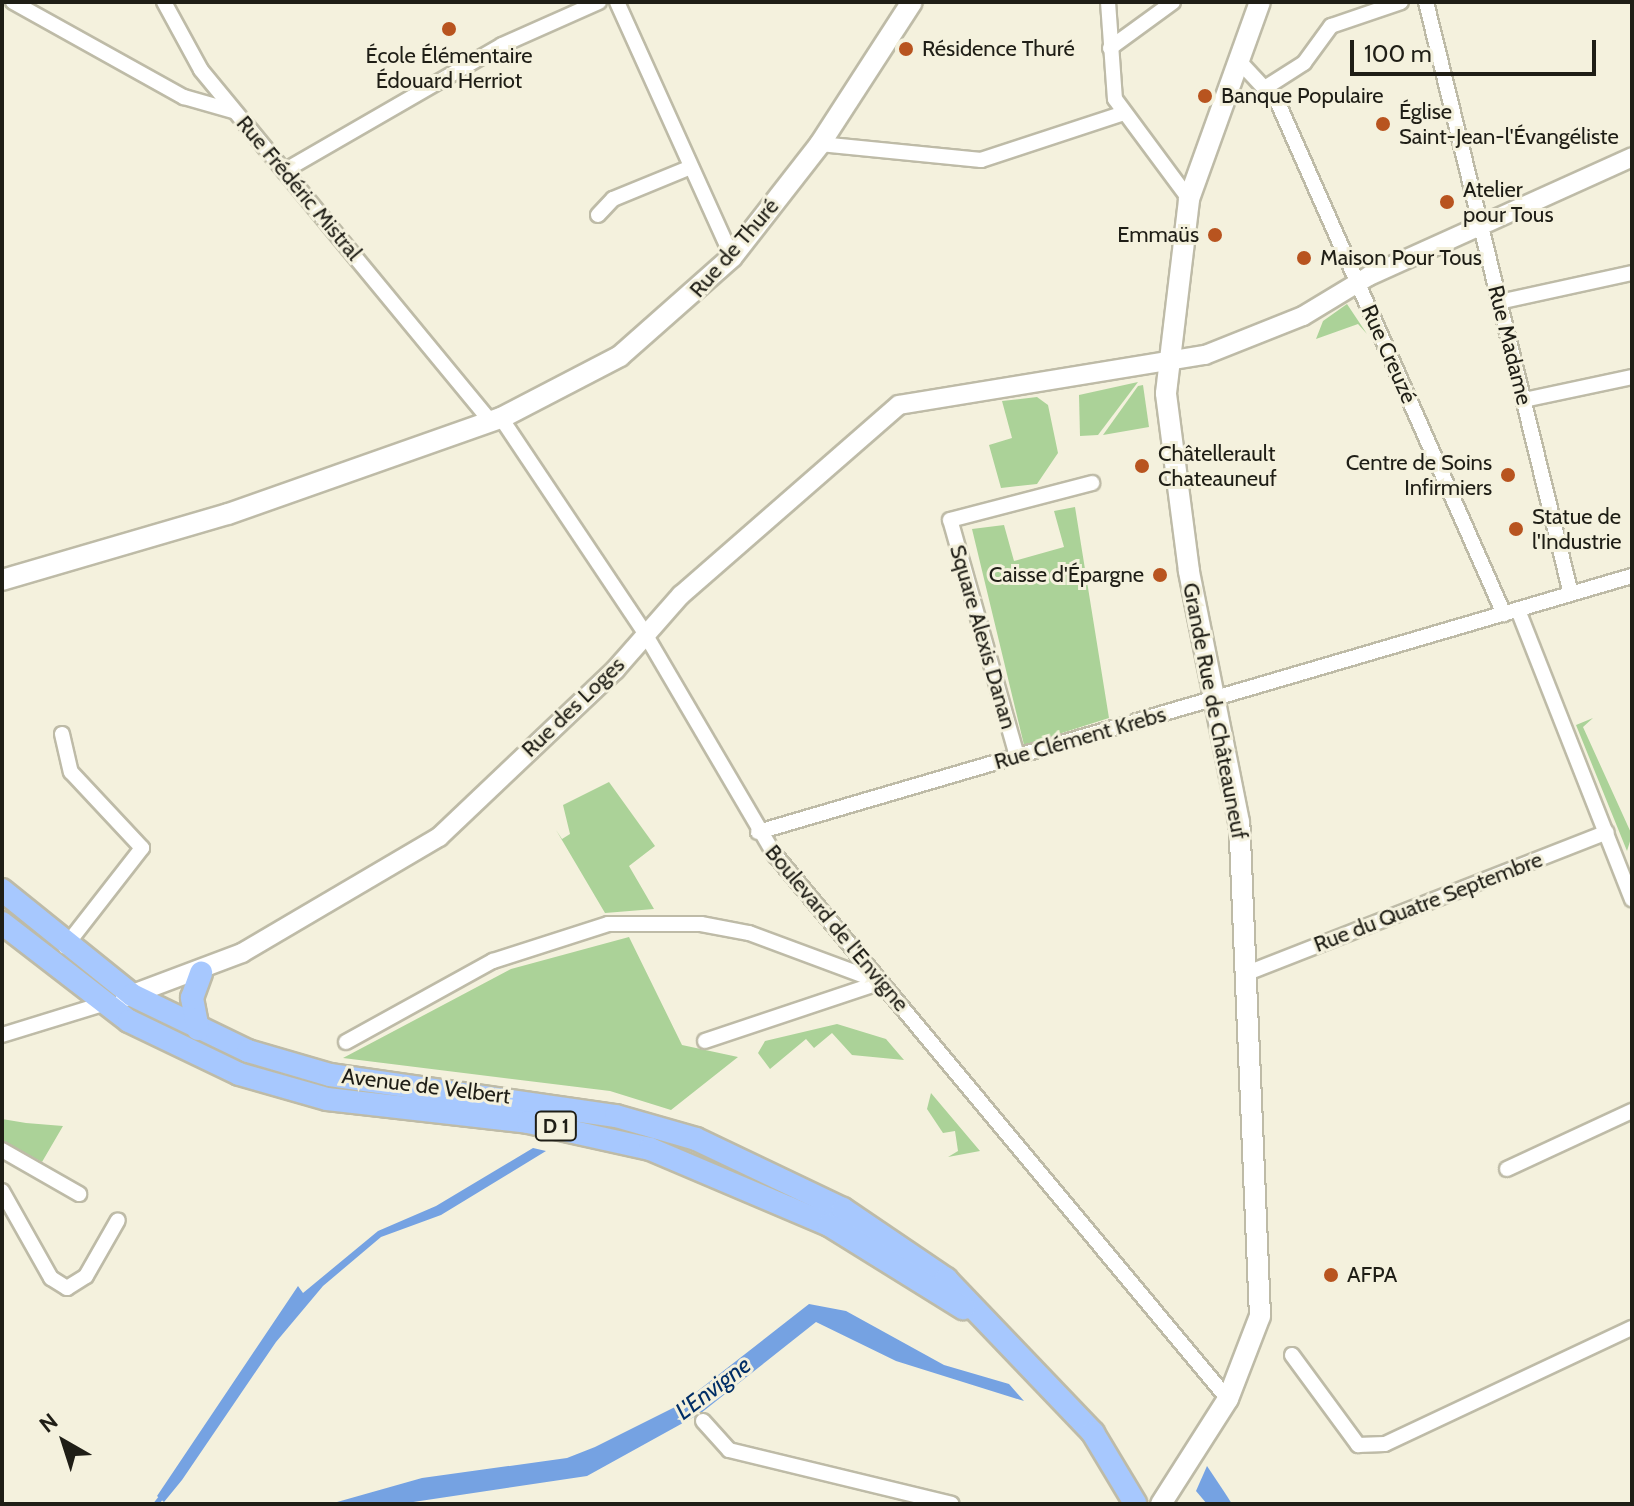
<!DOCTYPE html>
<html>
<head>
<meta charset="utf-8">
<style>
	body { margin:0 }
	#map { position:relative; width:1634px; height:1506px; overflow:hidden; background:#f4f1dd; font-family:Cabin,sans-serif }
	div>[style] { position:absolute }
	.green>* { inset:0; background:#abd298 }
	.water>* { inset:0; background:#75a2e2 }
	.stream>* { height:5px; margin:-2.5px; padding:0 2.5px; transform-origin:2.5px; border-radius:2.5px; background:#75a2e2 }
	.roads { filter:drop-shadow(2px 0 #bebba7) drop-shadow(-2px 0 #bebba7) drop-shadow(0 2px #bebba7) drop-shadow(0 -2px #bebba7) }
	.minor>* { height:14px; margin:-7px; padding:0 7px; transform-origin:7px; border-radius:7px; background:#fff }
	.tertiary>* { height:18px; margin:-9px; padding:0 9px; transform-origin:9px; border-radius:9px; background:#fff }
	.secondary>* { height:20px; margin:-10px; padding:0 10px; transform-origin:10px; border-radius:10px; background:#fff }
	.primary>* { height:22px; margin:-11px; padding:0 11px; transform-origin:11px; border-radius:11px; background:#a7c8fe }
	.dots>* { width:22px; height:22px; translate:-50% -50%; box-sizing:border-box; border:4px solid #f4f1dd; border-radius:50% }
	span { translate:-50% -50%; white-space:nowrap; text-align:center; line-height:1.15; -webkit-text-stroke:6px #f4f1dd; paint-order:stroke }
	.shield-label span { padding:2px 6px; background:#f4f1dd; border:2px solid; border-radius:6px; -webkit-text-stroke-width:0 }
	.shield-label { font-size:20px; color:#1f1e16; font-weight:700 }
	.poi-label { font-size:22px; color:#1f1e16 }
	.left { translate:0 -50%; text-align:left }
	.right { translate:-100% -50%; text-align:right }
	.street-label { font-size:22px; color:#1f1e16 }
	.water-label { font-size:24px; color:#012e66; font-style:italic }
	.frame { position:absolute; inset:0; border:4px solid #1f1e16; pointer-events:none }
	.north { position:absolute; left:24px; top:1402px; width:80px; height:80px; -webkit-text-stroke:6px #f4f1dd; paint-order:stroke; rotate:321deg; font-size:22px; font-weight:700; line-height:32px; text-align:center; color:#1f1e16 }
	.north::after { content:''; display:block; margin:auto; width:28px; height:36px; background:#1f1e16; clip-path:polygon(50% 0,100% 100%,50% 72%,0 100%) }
	.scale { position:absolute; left:1350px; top:40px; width:246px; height:36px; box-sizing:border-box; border:4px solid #1f1e16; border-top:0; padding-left:10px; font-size:24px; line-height:28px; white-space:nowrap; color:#1f1e16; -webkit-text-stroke:6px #f4f1dd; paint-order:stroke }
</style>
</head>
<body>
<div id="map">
	<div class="green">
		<i style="clip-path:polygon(1347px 304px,1367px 334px,1358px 324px,1316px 339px,1323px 321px)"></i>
		<i style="clip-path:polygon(1138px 382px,1098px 435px,1080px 436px,1079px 395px)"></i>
		<i style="clip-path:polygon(1143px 385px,1149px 427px,1103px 435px,1138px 386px)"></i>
		<i style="clip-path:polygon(1037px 397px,1048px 405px,1058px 453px,1037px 484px,1001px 488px,989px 445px,1012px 438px,1002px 401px)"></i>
		<i style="clip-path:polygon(1075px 507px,1109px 718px,1024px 745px,972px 529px,1004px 525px,1014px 561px,1064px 547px,1054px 511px)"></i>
		<i style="clip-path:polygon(1593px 718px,1583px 727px,1632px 835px,1627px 851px,1576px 725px)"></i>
		<i style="clip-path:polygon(609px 782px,655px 846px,629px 866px,654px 909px,605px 913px,556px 830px,562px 839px,570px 834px,563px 805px)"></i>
		<i style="clip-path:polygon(629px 937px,682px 1045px,738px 1057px,671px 1110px,610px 1091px,343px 1058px,511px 969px)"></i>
		<i style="clip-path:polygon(837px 1024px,886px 1039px,904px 1060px,852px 1055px,832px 1033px,814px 1048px,806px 1039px,770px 1069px,758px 1053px,765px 1041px)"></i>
		<i style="clip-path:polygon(931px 1093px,980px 1151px,948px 1157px,958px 1151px,955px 1131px,943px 1133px,927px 1109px)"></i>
		<i style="clip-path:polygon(2px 1119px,26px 1123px,63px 1126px,42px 1162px,2px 1141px)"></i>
	</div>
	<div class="water">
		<i style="clip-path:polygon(533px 1148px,546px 1151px,441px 1215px,381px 1237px,323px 1286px,276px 1342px,182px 1480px,164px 1502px,157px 1496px,298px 1286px,303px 1293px,378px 1231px,436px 1206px)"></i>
		<i style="clip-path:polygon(809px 1304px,846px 1311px,944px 1365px,1009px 1384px,1024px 1401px,896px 1361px,816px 1322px,701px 1413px,587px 1476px,400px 1504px,330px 1504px,422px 1478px,567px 1458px,595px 1447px,681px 1404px)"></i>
		<i style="clip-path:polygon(1207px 1466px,1225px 1493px,1232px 1504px,1207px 1504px,1196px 1491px)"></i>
	</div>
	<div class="stream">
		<i style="left:155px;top:1504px;width:13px;rotate:-51deg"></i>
	</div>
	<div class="roads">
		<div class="minor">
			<i style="left:13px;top:2px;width:196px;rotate:29.1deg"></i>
			<i style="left:184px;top:97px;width:51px;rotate:15.9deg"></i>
			<i style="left:164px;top:2px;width:77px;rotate:61.4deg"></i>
			<i style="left:201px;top:70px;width:455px;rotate:50.5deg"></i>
			<i style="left:617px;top:2px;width:280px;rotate:65.7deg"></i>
			<i style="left:1108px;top:2px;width:97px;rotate:85.9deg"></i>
			<i style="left:1115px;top:99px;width:124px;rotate:53.5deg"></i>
			<i style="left:1426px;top:2px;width:609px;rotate:76.24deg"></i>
			<i style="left:1110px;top:48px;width:78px;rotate:-36.1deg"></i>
			<i style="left:1239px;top:61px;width:57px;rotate:47.1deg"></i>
			<i style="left:1278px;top:103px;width:559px;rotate:66.14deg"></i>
			<i style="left:1268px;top:86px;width:43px;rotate:-32.6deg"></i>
			<i style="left:1304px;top:63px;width:46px;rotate:-53.9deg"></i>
			<i style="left:1331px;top:26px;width:74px;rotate:-18.9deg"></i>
			<i style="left:820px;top:144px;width:162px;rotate:5.7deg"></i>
			<i style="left:981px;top:160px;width:151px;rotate:-18.2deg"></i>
			<i style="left:284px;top:171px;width:252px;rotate:-30deg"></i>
			<i style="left:502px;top:45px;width:106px;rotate:-23.9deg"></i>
			<i style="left:598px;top:215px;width:22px;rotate:-47deg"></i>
			<i style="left:613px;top:199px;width:84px;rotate:-22.3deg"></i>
			<i style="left:1499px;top:302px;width:136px;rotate:-12.3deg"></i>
			<i style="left:1524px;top:400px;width:110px;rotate:-12deg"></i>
			<i style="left:501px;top:418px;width:257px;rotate:56.2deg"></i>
			<i style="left:644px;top:632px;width:259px;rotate:59.6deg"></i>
			<i style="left:775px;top:855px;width:708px;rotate:50.22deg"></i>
			<i style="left:1518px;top:610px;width:311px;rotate:68.5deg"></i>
			<i style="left:62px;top:734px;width:39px;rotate:77deg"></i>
			<i style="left:71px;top:772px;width:104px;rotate:46.9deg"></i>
			<i style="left:142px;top:848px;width:125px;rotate:127.9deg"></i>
			<i style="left:1017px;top:756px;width:245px;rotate:-105.8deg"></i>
			<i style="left:950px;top:520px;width:147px;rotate:-14.6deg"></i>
			<i style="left:758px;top:832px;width:911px;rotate:-16.33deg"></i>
			<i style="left:1250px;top:972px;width:383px;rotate:-21.4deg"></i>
			<i style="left:2px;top:1035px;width:106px;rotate:-17.1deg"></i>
			<i style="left:705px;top:1041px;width:186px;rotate:-18.5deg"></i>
			<i style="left:346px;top:1042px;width:168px;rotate:-28.9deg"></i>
			<i style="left:493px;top:961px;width:121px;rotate:-17.8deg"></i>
			<i style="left:608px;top:924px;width:93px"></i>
			<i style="left:701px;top:924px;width:49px;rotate:10.6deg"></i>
			<i style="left:749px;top:933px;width:141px;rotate:20.4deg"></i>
			<i style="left:2px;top:1150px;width:89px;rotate:29.7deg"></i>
			<i style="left:1507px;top:1169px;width:138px;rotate:-24.9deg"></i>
			<i style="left:2px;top:1191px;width:100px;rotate:60.6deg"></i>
			<i style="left:51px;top:1278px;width:19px;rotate:32deg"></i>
			<i style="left:67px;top:1288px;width:22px;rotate:-32deg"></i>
			<i style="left:86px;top:1276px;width:64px;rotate:-60.3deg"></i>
			<i style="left:1292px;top:1355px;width:112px;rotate:53.7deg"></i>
			<i style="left:1358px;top:1445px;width:27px;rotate:-2deg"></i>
			<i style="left:1385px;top:1444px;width:273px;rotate:-25.2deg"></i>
			<i style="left:703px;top:1421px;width:39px;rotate:48deg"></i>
			<i style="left:729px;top:1450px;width:229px;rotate:13.6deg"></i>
		</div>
		<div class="tertiary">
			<i style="left:125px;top:997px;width:125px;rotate:-20.6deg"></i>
			<i style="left:242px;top:953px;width:229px;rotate:-30.5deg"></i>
			<i style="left:439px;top:837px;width:243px;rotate:-43.5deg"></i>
			<i style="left:615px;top:670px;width:100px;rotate:-48.7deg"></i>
			<i style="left:681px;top:595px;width:289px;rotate:-41.1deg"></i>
			<i style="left:899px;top:405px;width:310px;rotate:-9.3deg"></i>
			<i style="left:1205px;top:355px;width:105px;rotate:-21.7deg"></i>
			<i style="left:1303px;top:316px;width:77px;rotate:-31.2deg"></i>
			<i style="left:1369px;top:276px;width:289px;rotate:-24.3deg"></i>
		</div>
		<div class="secondary">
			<i style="left:2px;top:580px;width:235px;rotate:-16.3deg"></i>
			<i style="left:228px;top:514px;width:289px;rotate:-19.4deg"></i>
			<i style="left:501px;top:418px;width:134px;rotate:-27.5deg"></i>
			<i style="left:620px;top:356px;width:149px;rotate:-41.5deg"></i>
			<i style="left:732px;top:257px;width:143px;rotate:-52.1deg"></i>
			<i style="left:820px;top:144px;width:169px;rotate:-57.1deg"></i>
			<i style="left:1161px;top:1504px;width:125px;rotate:-57.5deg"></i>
			<i style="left:1228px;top:1399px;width:89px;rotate:-68.9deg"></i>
			<i style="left:1260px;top:1316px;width:494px;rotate:-92.4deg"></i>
			<i style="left:1239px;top:822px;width:256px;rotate:-101.3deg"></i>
			<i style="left:1189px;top:571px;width:179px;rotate:-97.4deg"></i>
			<i style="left:1166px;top:393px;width:195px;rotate:-83.2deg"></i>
			<i style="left:1189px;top:199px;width:209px;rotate:-70.2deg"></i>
		</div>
		<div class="primary">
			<i style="left:2px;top:890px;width:167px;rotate:38.9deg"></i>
			<i style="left:132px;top:995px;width:129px;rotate:25.8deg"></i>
			<i style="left:248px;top:1051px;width:85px;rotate:16.3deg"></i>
			<i style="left:330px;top:1075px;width:289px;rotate:8.2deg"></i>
			<i style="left:616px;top:1116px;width:83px;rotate:16deg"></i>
			<i style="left:696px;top:1139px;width:163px;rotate:25.5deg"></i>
			<i style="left:843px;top:1209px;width:125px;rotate:34.2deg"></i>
			<i style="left:946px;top:1279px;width:213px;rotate:46.3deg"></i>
			<i style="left:1093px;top:1433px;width:82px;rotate:59deg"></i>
			<i style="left:2px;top:923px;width:160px;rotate:37.7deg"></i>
			<i style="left:129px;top:1021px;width:122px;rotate:25.7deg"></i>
			<i style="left:239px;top:1074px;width:91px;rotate:15.9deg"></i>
			<i style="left:327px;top:1099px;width:202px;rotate:6.5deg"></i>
			<i style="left:528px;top:1122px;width:125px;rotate:12.5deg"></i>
			<i style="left:650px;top:1149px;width:194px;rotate:23deg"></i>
			<i style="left:829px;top:1225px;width:158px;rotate:31.8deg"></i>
			<i style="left:198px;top:1029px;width:32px;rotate:-101deg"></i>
			<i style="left:192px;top:998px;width:27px;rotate:-70deg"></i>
		</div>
	</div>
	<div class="dots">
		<i style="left:449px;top:29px;background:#b8541f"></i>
		<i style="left:906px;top:49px;background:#b8541f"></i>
		<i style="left:1205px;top:96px;background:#b8541f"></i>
		<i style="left:1383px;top:124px;background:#b8541f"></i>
		<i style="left:1447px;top:202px;background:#b8541f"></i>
		<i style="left:1215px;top:235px;background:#b8541f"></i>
		<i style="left:1304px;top:258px;background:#b8541f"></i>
		<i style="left:1142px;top:466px;background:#b8541f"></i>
		<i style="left:1508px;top:475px;background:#b8541f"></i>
		<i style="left:1516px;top:529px;background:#b8541f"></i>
		<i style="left:1160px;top:575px;background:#b8541f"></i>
		<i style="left:1331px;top:1275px;background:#b8541f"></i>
	</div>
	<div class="shield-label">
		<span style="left:556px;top:1126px">D 1</span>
	</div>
	<div class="poi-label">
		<span class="left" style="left:922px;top:49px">Résidence Thuré</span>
		<span style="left:449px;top:68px">École Élémentaire<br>Édouard Herriot</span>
		<span class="left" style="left:1221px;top:96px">Banque Populaire</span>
		<span class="left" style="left:1399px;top:124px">Église<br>Saint-Jean-l'Évangéliste</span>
		<span class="left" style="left:1463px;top:202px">Atelier<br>pour Tous</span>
		<span class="right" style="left:1199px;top:235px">Emmaüs</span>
		<span class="left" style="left:1320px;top:258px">Maison Pour Tous</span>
		<span class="left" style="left:1158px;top:466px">Châtellerault<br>Chateauneuf</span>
		<span class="right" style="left:1492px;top:475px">Centre de Soins<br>Infirmiers</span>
		<span class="left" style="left:1532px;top:529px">Statue de<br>l'Industrie</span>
		<span class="right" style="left:1144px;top:575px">Caisse d'Épargne</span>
		<span class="left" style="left:1347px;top:1275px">AFPA</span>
	</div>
	<div class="street-label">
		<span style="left:299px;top:188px;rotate:50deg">Rue Frédéric Mistral</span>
		<span style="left:734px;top:248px;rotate:-49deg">Rue de Thuré</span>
		<span style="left:1510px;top:345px;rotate:76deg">Rue Madame</span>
		<span style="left:1389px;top:354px;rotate:66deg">Rue Creuzé</span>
		<span style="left:983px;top:637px;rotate:74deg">Square Alexis Danan</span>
		<span style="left:573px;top:707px;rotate:-44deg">Rue des Loges</span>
		<span style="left:1215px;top:711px;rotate:79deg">Grande Rue de Châteauneuf</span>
		<span style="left:1080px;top:738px;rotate:-16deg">Rue Clément Krebs</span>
		<span style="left:1428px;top:902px;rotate:-21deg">Rue du Quatre Septembre</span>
		<span style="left:837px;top:928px;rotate:50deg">Boulevard de l'Envigne</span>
		<span style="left:426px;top:1086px;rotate:7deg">Avenue de Velbert</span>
	</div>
	<div class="water-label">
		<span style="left:713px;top:1388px;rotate:-37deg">L'Envigne</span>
	</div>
	<div class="frame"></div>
	<div class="north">N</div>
	<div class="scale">100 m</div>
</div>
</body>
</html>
